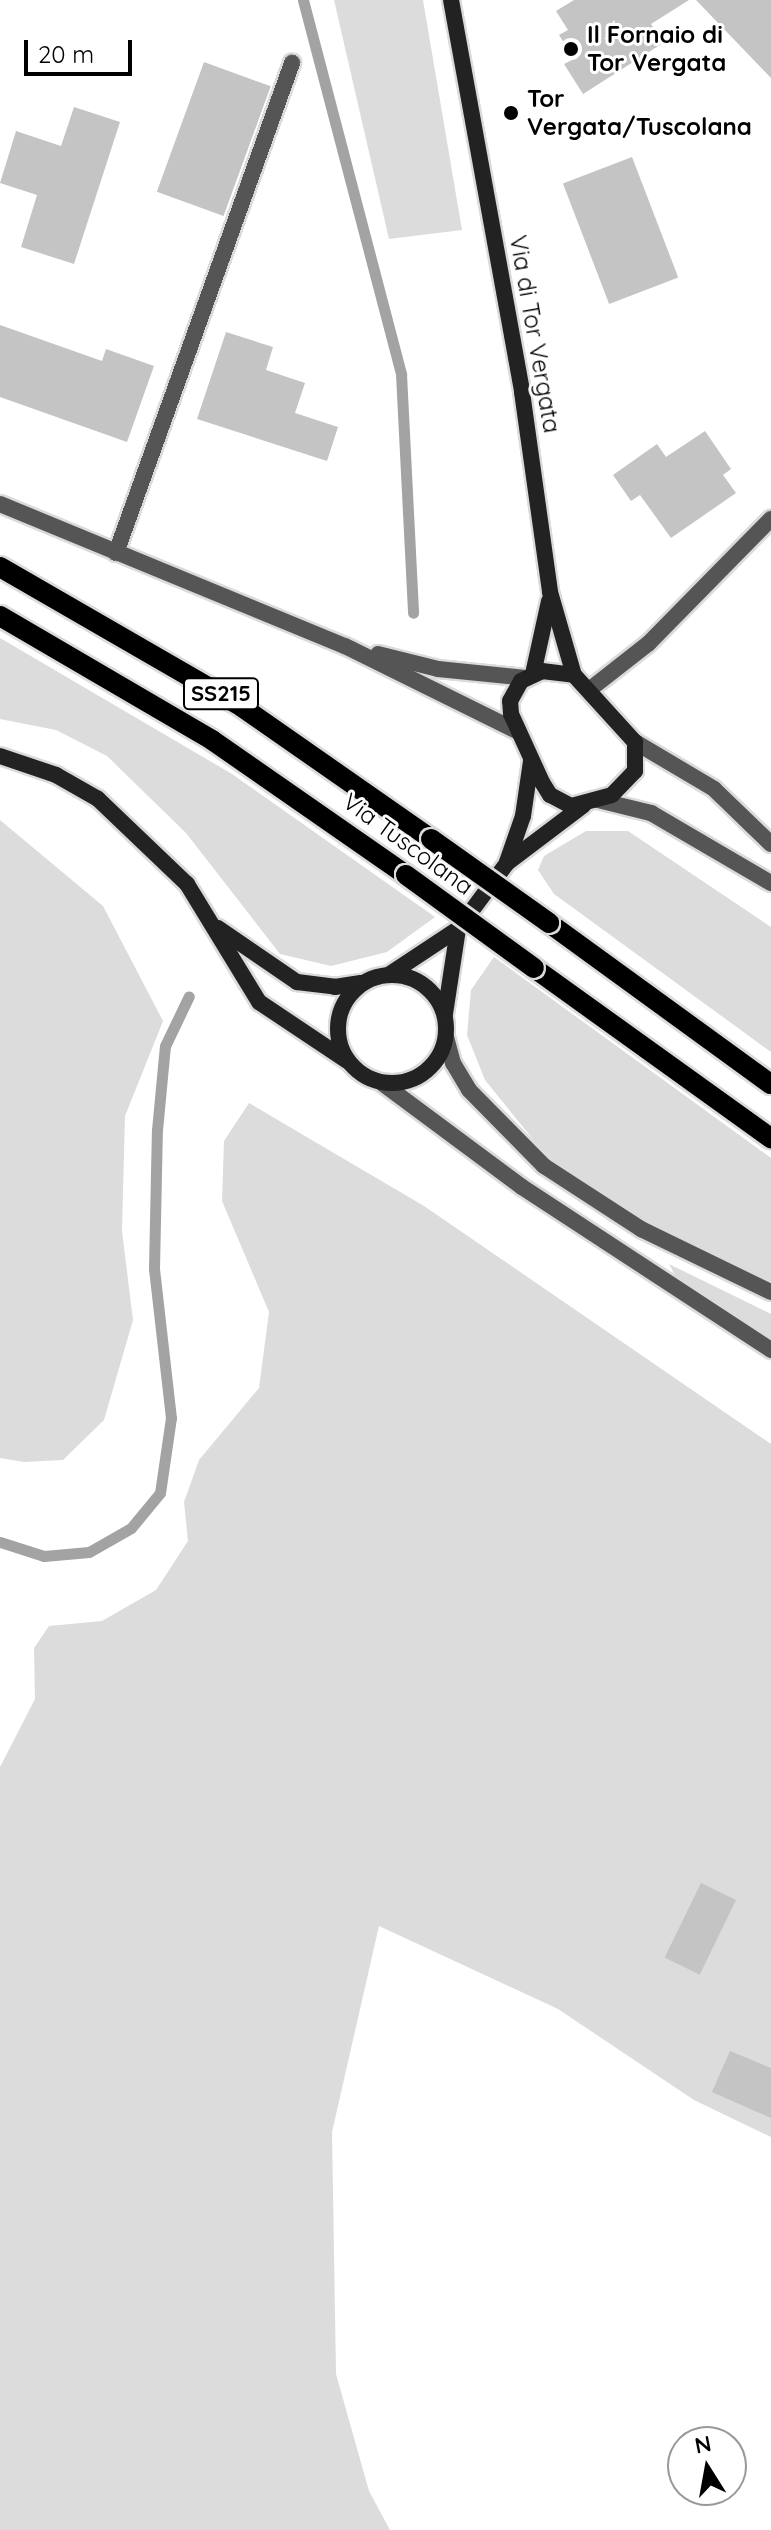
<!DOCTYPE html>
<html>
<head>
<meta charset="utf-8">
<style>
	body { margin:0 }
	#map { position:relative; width:771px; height:2530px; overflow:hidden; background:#fff; font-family:Quicksand,sans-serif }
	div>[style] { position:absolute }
	.green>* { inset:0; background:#dcdcdc }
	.stream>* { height:11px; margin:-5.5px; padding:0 5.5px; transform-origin:5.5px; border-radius:5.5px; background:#a3a3a3 }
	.building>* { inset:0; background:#c4c4c4; transform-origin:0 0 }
	.roads { filter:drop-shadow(2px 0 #dbdbdb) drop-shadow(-2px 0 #dbdbdb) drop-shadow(0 2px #dbdbdb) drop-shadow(0 -2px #dbdbdb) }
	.service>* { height:16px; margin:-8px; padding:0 8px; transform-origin:8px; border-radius:8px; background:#555 }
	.minor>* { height:16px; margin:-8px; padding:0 8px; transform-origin:8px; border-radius:8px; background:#555 }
	.tertiary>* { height:16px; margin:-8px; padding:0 8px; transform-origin:8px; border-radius:8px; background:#555 }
	.secondary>* { height:16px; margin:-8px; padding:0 8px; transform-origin:8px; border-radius:8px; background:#222 }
	.secondary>.ring { margin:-8px; padding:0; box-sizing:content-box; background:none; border:16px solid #222; border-radius:50% }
	.primary>* { height:20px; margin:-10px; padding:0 10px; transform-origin:10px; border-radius:10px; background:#000 }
	.bridges { filter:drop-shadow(2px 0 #dbdbdb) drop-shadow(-2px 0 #dbdbdb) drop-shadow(0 2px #dbdbdb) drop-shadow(0 -2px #dbdbdb) }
	.primary-bridge>* { height:20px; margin:-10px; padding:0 10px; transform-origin:10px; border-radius:10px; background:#000 }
	.dots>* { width:22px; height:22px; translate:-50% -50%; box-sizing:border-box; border:4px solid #fff; border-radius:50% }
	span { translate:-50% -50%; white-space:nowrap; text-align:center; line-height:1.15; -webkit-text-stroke:6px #fff; paint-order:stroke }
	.shield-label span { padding:2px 6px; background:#fff; border:2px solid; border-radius:6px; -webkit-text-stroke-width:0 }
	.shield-label { font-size:22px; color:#000; font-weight:700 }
	.poi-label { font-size:24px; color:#000; font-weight:700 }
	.left { translate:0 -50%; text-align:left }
	.street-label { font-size:24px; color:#000 }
	.north { position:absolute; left:667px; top:2426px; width:80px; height:80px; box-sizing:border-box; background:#fff; border:2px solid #999; border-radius:50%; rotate:349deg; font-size:22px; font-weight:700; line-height:32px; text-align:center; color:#000 }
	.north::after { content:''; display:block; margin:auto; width:28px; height:36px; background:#000; clip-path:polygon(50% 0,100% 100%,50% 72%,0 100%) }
	.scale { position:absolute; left:24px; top:40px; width:108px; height:36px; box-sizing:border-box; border:4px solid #000; border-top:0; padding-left:10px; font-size:24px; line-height:28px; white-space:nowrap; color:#000; -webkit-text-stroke:6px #fff; paint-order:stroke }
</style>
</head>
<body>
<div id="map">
	<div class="green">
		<i style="clip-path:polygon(334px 0,423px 0,462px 230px,389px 239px)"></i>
		<i style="clip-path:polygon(0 638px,232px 774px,435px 917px,387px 952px,331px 966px,280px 954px,186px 833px,107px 756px,56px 730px,0 719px)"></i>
		<i style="clip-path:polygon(0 820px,103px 906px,163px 1021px,125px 1116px,122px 1231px,133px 1320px,104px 1420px,63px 1460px,24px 1462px,0 1458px)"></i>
		<i style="clip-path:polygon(586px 831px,628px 831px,771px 927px,771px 1052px,554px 894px,538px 870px,544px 856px)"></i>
		<i style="clip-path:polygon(494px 957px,771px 1158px,771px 1282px,660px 1230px,575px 1178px,540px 1148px,485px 1080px,467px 1035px,471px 990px)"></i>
		<i style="clip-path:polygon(249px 1103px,424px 1206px,771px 1444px,771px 2137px,694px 2100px,558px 2009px,379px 1926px,332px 2132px,336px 2374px,369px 2491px,390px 2530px,0 2530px,0 1767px,35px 1699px,34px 1648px,49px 1626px,102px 1621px,156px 1590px,188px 1541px,184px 1502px,199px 1460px,259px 1388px,269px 1312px,222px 1201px,224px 1141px)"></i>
		<i style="clip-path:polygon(669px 1264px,771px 1314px,771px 1338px,676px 1277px)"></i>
	</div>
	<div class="stream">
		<i style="left:303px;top:0;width:387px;rotate:75.3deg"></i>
		<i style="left:401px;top:374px;width:239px;rotate:87.1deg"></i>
		<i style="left:0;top:1542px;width:46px;rotate:17.7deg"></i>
		<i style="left:44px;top:1556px;width:45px;rotate:-5.1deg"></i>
		<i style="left:89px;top:1552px;width:48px;rotate:-29.7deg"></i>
		<i style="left:131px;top:1528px;width:45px;rotate:-50.4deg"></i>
		<i style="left:160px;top:1493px;width:76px;rotate:-81.7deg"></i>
		<i style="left:171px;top:1418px;width:150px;rotate:-96.5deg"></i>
		<i style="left:154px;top:1269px;width:139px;rotate:-88.8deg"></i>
		<i style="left:157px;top:1130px;width:84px;rotate:-84.6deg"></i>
		<i style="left:165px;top:1046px;width:55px;rotate:-64.4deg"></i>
	</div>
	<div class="building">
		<i style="clip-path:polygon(574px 0,689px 0,651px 24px,663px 43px,583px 94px,564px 64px,574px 59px,559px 35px,568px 30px,556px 11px)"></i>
		<i style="clip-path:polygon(696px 0,771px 0,771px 78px)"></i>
		<i style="left:204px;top:62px;width:71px;height:138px;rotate:20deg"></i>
		<i style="clip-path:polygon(74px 107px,120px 122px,74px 264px,21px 247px,37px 195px,0 183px,16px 131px,61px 146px)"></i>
		<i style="left:632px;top:157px;width:129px;height:74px;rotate:69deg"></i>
		<i style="clip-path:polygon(0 325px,102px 361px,106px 349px,154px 366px,127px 442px,0 397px)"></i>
		<i style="clip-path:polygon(226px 332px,273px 347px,266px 370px,305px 383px,295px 413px,338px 427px,327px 461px,197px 419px)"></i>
		<i style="clip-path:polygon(705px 431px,731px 469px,723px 475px,736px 493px,671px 538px,640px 495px,631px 501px,613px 475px,657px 444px,666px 457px)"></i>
		<i style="left:701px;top:1883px;width:39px;height:83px;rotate:26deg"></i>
		<i style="clip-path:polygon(730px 2051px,771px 2068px,771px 2118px,712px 2092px)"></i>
	</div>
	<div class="roads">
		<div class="service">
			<i style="left:116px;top:553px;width:521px;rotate:-70.24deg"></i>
		</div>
		<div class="minor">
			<i style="left:589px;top:690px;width:76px;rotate:-38.1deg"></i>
			<i style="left:649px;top:643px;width:174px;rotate:-45.5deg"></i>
			<i style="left:598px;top:800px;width:55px;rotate:13.8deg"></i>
			<i style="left:651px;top:813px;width:139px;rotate:30.3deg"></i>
			<i style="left:446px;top:1037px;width:27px;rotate:75deg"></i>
			<i style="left:453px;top:1063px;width:31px;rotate:59deg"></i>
			<i style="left:469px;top:1090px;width:107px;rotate:45.4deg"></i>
			<i style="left:544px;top:1166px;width:116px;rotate:33deg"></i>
			<i style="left:641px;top:1229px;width:144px;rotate:25.9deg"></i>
		</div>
		<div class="tertiary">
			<i style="left:0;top:504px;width:373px;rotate:22.4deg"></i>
			<i style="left:345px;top:646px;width:194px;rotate:26.3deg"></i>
			<i style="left:378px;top:654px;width:62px;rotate:14deg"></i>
			<i style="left:438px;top:669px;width:88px;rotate:5.8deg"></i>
			<i style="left:635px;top:742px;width:92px;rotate:30.7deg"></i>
			<i style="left:714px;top:789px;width:79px;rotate:44deg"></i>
			<i style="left:382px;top:1083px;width:174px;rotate:36.6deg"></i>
			<i style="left:522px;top:1187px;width:298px;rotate:33.2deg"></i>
		</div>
		<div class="secondary">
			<i style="left:451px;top:0;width:398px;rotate:79.7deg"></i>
			<i style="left:522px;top:392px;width:202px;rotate:82deg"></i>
			<i style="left:550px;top:592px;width:86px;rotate:73.9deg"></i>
			<i style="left:542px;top:671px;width:32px;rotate:7deg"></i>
			<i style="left:574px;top:675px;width:91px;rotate:47.7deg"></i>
			<i style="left:635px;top:742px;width:29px;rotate:90deg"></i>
			<i style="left:635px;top:771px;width:33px;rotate:134deg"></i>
			<i style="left:612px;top:795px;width:42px;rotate:165deg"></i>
			<i style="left:571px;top:806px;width:24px;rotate:-152deg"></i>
			<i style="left:550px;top:795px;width:15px;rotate:-122deg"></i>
			<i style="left:542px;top:782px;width:75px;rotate:-114.5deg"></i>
			<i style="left:511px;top:714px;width:13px;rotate:-94deg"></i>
			<i style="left:510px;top:701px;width:23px;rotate:-61deg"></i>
			<i style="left:521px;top:681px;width:23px;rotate:-25deg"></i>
			<i style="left:533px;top:674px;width:75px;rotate:-77.6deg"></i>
			<i style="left:0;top:756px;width:59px;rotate:18.7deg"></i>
			<i style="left:56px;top:775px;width:48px;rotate:29.7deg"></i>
			<i style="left:98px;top:799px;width:123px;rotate:43.7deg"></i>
			<i style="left:187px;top:884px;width:138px;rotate:58.6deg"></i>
			<i style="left:259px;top:1002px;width:106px;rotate:33.8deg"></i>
			<i style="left:507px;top:862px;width:49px;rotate:-70.8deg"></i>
			<i style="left:523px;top:816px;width:56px;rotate:-81.7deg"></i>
			<i style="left:218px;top:928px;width:96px;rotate:34.4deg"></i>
			<i style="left:297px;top:982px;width:38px;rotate:7deg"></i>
			<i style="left:335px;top:987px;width:26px;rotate:-9deg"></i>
			<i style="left:390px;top:974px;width:82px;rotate:-33.5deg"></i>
			<i style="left:458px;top:929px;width:82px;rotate:-53.4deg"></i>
			<i style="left:507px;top:863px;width:96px;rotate:-37deg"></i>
			<i class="ring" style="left:338px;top:975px;width:92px;height:92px"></i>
			<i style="left:445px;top:1014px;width:86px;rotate:-81.3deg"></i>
		</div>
		<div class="primary">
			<i style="left:0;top:567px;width:280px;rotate:30deg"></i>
			<i style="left:242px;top:707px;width:231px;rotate:34.9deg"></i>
			<i style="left:0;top:616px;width:246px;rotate:30.3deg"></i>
			<i style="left:212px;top:740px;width:236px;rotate:34.8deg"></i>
			<i style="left:549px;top:923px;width:274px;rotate:36deg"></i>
			<i style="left:534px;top:968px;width:292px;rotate:35.7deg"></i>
		</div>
	</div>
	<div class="bridges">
		<div class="primary-bridge">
			<i style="left:431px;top:839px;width:145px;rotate:35.4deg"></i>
			<i style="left:406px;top:875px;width:158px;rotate:36deg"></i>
		</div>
	</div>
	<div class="dots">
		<i style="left:571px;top:49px;background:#000"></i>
		<i style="left:511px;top:113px;background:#000"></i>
	</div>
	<div class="shield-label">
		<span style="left:221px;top:694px">SS215</span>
	</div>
	<div class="poi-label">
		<span class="left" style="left:587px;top:49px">Il Fornaio di<br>Tor Vergata</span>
		<span class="left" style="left:527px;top:113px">Tor<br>Vergata/Tuscolana</span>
	</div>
	<div class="street-label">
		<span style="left:535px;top:334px;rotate:80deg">Via di Tor Vergata</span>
		<span style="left:408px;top:844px;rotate:36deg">Via Tuscolana</span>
	</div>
	<div class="north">N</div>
	<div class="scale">20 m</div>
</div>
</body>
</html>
